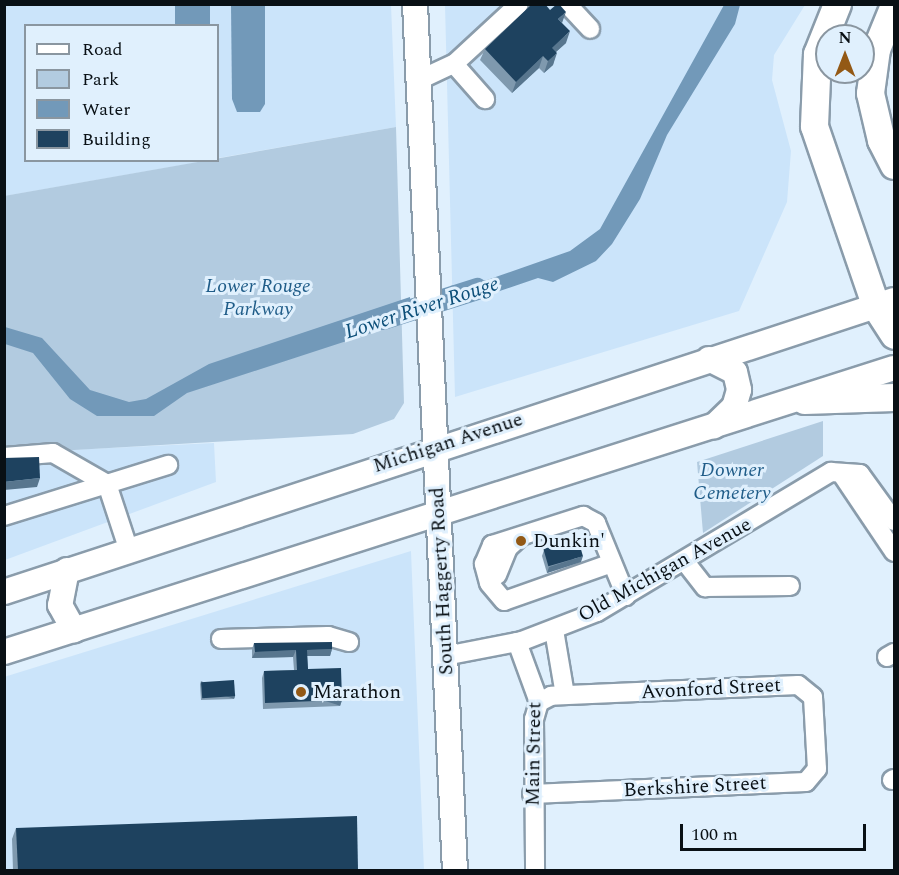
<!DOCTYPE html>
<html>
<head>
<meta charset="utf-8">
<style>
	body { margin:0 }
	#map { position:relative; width:899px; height:875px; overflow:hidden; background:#e0f0fd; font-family:Spectral,serif }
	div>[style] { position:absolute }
	.built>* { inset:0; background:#cbe4fa }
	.green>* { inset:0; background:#b2cbe0 }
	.water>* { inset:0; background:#7299b9; transform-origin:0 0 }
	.river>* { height:22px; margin:-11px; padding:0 11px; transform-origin:11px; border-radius:11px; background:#7299b9 }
	.roads { filter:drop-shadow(2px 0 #8a9cab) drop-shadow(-2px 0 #8a9cab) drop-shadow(0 2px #8a9cab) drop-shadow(0 -2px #8a9cab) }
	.minor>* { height:18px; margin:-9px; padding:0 9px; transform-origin:9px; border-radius:9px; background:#fff }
	.major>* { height:24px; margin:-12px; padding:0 12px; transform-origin:12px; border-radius:12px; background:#fff }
	.highway>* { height:27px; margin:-13.5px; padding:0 13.5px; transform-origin:13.5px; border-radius:13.5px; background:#fff }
	.wall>* { inset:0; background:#7f99ae }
	.shaded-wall>* { inset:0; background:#58768e; transform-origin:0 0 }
	.building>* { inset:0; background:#1e425f; transform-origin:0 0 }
	.dots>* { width:16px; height:16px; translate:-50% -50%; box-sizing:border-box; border:3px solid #e0f0fd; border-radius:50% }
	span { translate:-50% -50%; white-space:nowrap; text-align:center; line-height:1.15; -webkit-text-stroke:6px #e0f0fd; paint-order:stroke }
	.park-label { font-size:20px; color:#1f5c88; font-style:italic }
	.street-label { font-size:20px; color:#091015 }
	.poi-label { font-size:20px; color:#091015 }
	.left { translate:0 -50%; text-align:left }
	.water-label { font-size:21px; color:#0b4e78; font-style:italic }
	.frame { position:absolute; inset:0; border:6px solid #091015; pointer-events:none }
	.legend { position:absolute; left:24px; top:24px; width:195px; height:138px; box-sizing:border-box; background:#e0f0fd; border:2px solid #8a96a0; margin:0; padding:8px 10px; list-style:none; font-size:18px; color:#091015 }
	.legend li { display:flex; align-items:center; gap:12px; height:30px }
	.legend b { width:30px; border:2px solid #8a96a0 }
	.north { position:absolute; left:815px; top:24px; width:60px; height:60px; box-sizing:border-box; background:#e0f0fd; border:2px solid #8a96a0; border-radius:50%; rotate:0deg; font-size:16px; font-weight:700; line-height:24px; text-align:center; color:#091015 }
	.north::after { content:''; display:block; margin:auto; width:21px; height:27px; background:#935915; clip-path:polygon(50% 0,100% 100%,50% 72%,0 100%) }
	.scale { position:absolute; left:680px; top:824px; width:186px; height:27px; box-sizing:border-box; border:3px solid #091015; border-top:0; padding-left:8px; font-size:18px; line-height:21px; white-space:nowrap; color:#091015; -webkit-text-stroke:4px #e0f0fd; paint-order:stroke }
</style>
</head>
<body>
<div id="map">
	<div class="built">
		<i style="clip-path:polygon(5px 5px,391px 5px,396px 127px,218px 158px,218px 26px,26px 26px,26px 160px,205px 161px,5px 196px)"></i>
		<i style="clip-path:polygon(445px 5px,805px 5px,774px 55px,772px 80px,791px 151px,787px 202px,739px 311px,455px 397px)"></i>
		<i style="clip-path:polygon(214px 443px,216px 482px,5px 560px,5px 453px)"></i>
		<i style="clip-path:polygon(411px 551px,424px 870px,5px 870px,4px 677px)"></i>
	</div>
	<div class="green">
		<i style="clip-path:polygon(396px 127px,404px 403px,394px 419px,353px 434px,5px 454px,4px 196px)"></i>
		<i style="clip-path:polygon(823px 421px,823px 456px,703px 533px,697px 462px)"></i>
	</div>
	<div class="water">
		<i style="left:175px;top:5px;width:35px;height:20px"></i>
		<i style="clip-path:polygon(231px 5px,265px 5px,265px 104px,260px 112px,237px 112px,232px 99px)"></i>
		<i style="clip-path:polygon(724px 5px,740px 5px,735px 24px,667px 135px,640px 199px,612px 244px,596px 261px,553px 282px,538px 278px,450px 308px,450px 286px,487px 280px,570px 251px,600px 229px)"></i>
		<i style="clip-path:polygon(410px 297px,411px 320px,187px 393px,154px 416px,97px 416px,70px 399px,33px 353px,5px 344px,5px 327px,42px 338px,90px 390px,129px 402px,146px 399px,209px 364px)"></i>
	</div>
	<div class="river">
		<i style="left:383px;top:319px;width:99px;rotate:-17.7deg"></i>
	</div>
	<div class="roads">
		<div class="minor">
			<i style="left:567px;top:4px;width:34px;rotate:47deg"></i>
			<i style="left:454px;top:64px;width:47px;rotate:48.5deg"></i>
			<i style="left:419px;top:80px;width:38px;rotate:-25deg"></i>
			<i style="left:454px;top:64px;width:88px;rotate:-42.7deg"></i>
			<i style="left:4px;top:457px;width:49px;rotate:-4.7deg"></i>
			<i style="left:53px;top:453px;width:62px;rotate:29.9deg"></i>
			<i style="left:841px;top:473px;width:95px;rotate:56.1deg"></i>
			<i style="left:107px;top:484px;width:67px;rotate:71.8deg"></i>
			<i style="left:4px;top:516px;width:172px;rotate:-17.3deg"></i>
			<i style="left:612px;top:563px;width:114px;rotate:160.6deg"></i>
			<i style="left:504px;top:601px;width:23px;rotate:-130deg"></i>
			<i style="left:489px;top:583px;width:20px;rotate:-105deg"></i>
			<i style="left:484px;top:564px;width:21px;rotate:-67deg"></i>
			<i style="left:492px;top:545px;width:96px;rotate:-17.7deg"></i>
			<i style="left:583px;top:516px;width:15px;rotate:28deg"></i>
			<i style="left:596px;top:523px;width:79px;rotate:67.7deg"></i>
			<i style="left:686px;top:563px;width:31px;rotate:52deg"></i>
			<i style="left:705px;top:587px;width:85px;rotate:-0.7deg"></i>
			<i style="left:497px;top:575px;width:29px;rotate:-68deg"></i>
			<i style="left:508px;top:548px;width:16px;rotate:-43deg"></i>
			<i style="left:554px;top:630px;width:66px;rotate:80.4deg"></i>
			<i style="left:221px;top:639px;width:107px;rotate:-1.6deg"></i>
			<i style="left:328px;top:636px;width:22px;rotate:16deg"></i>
			<i style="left:517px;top:642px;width:64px;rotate:69.9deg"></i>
			<i style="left:539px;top:702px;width:18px;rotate:106deg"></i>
			<i style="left:534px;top:719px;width:151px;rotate:89.6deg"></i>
			<i style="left:445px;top:656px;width:78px;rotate:-11deg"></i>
			<i style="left:522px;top:641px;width:80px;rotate:-21.1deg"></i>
			<i style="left:597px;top:612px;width:273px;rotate:-30.9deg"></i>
			<i style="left:831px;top:472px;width:29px;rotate:4deg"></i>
			<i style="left:860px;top:474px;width:58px;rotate:54.1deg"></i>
			<i style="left:887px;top:657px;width:8px;rotate:-30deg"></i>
			<i style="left:892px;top:780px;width:2px;rotate:-27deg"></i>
			<i style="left:532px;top:794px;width:274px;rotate:-2.5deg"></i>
			<i style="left:806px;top:782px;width:17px;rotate:-50deg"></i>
			<i style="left:817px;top:769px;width:72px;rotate:-93.2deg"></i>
			<i style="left:813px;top:697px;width:19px;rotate:-141deg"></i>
			<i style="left:798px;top:685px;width:247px;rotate:177.5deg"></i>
			<i style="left:551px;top:696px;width:13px;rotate:153deg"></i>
		</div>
		<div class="major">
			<i style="left:415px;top:4px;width:867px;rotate:87.36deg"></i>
			<i style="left:709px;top:359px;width:29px;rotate:27deg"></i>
			<i style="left:735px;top:372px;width:18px;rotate:77deg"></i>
			<i style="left:739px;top:390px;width:18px;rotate:106deg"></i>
			<i style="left:734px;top:407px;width:28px;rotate:136deg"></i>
			<i style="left:67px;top:570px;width:36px;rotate:101deg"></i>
			<i style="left:60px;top:605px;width:29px;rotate:61deg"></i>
			<i style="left:4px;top:592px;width:937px;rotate:-18.16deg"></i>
			<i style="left:4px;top:652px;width:934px;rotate:-17.7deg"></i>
		</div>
		<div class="highway">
			<i style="left:837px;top:4px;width:54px;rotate:111.8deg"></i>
			<i style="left:817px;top:54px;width:72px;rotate:92.4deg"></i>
			<i style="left:814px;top:126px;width:191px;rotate:71.1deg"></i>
			<i style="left:876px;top:307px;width:33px;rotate:57deg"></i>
			<i style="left:894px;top:5px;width:48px;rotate:112.2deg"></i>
			<i style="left:876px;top:49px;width:44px;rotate:97.8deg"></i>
			<i style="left:870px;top:93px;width:48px;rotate:76.8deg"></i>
			<i style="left:881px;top:140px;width:28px;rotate:63deg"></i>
			<i style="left:804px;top:400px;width:90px;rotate:-1.9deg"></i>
		</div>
	</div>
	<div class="wall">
		<i style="clip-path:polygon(562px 23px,566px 43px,556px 52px,553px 65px,544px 73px,539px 68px,512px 93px,480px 60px,485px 49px)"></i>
		<i style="clip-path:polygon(544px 550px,581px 562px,547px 573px,542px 556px)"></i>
		<i style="clip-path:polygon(254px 643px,332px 649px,330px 656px,307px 656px,308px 669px,342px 700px,340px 706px,263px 709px,262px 678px,264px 671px,294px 670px,293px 657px,252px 658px,252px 649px)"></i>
		<i style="clip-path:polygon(201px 681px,235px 696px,234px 699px,201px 700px,200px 684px)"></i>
		<i style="clip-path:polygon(16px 828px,358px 870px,13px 870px,12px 839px)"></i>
	</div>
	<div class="shaded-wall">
		<i style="clip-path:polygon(566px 12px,562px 23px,558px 19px)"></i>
		<i style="clip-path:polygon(570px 31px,566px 43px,548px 59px,552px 48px)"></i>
		<i style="clip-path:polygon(557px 53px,553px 65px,544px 73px,548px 61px)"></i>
		<i style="clip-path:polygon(543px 56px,539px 68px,512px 93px,516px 82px)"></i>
		<i style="clip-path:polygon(40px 478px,37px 487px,4px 490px,4px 482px)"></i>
		<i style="clip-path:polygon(583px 556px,581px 562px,547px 573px,549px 567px)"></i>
		<i style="clip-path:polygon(332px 649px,330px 656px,305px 656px,307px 650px)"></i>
		<i style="clip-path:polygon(296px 650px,293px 657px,252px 658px,255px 652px)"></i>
		<i style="left:235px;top:696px;width:3px;height:33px;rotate:108deg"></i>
		<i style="left:342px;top:700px;width:6px;height:77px;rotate:108deg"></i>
	</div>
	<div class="building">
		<i style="clip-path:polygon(532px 4px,545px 4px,550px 10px,557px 4px,559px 4px,566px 12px,558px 19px,570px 31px,552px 48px,557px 53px,548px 61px,543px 56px,516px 82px,485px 49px)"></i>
		<i style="clip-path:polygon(39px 457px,40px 478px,4px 482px,4px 458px)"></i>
		<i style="left:578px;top:539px;width:18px;height:36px;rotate:74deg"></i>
		<i style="clip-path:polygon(332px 642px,332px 649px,307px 650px,308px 669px,341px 668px,342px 700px,265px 703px,264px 671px,297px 670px,296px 650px,255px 652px,254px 643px)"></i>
		<i style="left:234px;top:680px;width:16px;height:33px;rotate:86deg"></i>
		<i style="clip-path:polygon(357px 816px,358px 870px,18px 870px,16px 828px)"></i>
	</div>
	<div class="dots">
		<i style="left:521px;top:541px;background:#935915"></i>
		<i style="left:301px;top:692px;background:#935915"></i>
	</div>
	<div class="park-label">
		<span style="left:258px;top:298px">Lower Rouge<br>Parkway</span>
		<span style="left:732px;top:482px">Downer<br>Cemetery</span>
	</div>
	<div class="street-label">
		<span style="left:448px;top:443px;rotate:-18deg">Michigan Avenue</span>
		<span style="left:665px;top:570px;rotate:-29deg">Old Michigan Avenue</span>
		<span style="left:442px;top:581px;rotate:-93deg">South Haggerty Road</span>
		<span style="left:711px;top:689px;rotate:-3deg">Avonford Street</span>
		<span style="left:534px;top:754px;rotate:-89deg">Main Street</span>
		<span style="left:695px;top:787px;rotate:-3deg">Berkshire Street</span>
	</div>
	<div class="poi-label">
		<span class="left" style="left:533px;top:541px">Dunkin'</span>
		<span class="left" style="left:313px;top:692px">Marathon</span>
	</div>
	<div class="water-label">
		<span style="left:422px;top:308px;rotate:-18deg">Lower River Rouge</span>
	</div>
	<div class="frame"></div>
	<ul class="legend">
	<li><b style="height:8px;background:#fff"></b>Road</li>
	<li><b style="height:16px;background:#b2cbe0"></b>Park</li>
	<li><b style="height:16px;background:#7299b9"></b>Water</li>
	<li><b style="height:16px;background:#1e425f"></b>Building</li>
	</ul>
	<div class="north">N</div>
	<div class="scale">100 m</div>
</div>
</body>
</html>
